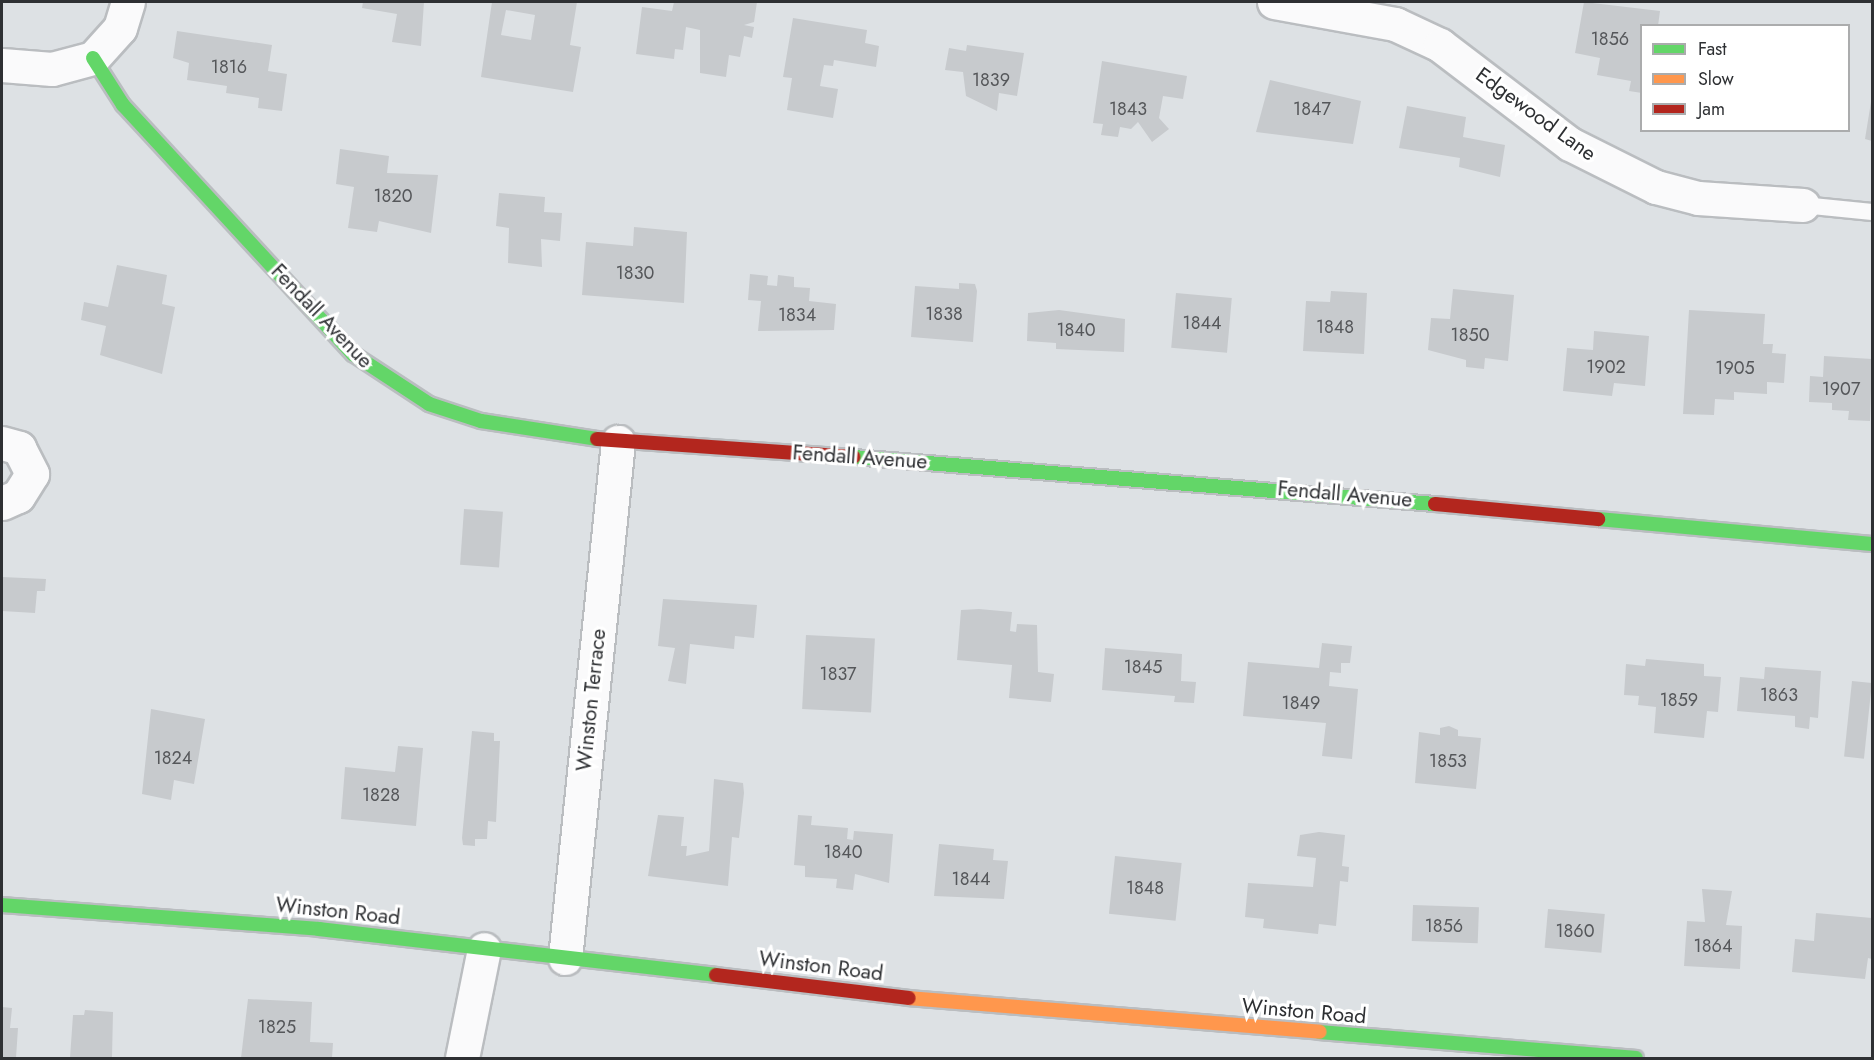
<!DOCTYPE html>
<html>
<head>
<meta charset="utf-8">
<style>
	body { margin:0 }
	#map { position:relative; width:1874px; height:1060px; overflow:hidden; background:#dde1e4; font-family:Jost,sans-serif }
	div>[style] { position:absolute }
	.building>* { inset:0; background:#c7cacd; transform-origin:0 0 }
	.roads { filter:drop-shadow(2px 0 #babdc0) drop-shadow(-2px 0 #babdc0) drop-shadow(0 2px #babdc0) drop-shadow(0 -2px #babdc0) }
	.lane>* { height:16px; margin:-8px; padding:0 8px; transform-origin:8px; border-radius:8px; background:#fafafb }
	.street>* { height:33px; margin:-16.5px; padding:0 16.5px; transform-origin:16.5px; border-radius:16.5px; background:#fafafb }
	.fast>* { height:14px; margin:-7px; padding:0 7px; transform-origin:7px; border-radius:7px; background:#63d668 }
	.slow>* { height:14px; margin:-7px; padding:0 7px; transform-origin:7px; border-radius:7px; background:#ff974d }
	.jam>* { height:14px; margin:-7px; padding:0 7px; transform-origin:7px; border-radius:7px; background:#b3261e }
	span { translate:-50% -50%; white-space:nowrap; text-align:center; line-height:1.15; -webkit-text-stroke:6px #fff; paint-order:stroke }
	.number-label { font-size:18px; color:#55575a }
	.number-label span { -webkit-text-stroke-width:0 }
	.street-label { font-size:21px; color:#2e3033 }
	.frame { position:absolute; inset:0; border:3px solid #2e3033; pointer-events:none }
	.legend { position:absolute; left:1640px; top:24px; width:210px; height:108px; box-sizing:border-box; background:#fff; border:2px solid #abacad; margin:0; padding:8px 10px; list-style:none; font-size:18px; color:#2e3033 }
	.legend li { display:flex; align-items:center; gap:12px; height:30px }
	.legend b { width:30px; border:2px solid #abacad }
</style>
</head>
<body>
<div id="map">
	<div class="building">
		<i style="clip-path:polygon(363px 2px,424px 2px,421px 46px,392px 42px,397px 14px,362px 8px)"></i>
		<i style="clip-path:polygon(evenodd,492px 2px,577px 2px,570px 45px,581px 47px,573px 92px,481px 77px,492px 2px,506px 10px,535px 15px,531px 40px,501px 35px,506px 10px)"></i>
		<i style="clip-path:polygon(674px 2px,757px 2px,754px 22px,744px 25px,754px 27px,752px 38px,744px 36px,740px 57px,729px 55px,726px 77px,700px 73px,700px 30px,686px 27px,683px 50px,675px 49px,674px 59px,636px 54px,642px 7px,672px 11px)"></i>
		<i style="clip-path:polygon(1584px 2px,1660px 11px,1658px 26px,1642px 26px,1642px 93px,1629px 91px,1631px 81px,1597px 75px,1600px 58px,1575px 53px)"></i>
		<i style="clip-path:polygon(793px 18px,867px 30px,865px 43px,879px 46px,876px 67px,834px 60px,833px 66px,824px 65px,820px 86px,838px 89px,833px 118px,787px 110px,792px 78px,783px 77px)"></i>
		<i style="clip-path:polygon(177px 31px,272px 45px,268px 71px,287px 74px,282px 111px,258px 108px,259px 98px,226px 93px,227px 86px,187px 80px,189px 63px,173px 58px)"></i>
		<i style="clip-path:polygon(967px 45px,1024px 53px,1017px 96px,999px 93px,997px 111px,966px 96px,963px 72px,945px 70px,949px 48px,966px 51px)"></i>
		<i style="clip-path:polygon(1102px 61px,1187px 76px,1183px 99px,1163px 96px,1159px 118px,1169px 129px,1152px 142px,1138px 122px,1131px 129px,1120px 127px,1118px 137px,1101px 135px,1103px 124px,1093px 123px)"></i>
		<i style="clip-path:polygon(1270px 80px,1361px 101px,1353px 144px,1256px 132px)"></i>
		<i style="clip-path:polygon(1871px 102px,1872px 102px,1872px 141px,1865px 139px)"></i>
		<i style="clip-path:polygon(1407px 106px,1466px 117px,1463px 137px,1505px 145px,1500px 177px,1459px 167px,1460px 158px,1399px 148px)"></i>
		<i style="clip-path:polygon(340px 149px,389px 156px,387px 173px,438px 175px,431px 233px,379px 221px,377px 232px,348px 228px,354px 187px,336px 184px)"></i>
		<i style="clip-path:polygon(499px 193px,545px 197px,544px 212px,562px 213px,560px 241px,541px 239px,542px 267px,508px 263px,509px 228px,496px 226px)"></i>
		<i style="clip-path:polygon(634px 227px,687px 232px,684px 303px,582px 295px,586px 242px,633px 246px)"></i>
		<i style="clip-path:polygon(117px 265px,167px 275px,162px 304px,175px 307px,162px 374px,100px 355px,106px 326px,81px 320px,84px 302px,108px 307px)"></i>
		<i style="clip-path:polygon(750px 274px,768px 276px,767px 285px,777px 286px,778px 275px,794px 277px,794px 287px,810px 288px,809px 301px,836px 304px,834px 330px,758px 331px,761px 301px,748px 300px)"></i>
		<i style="clip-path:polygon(959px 283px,975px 284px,977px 291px,973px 342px,911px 337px,915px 286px,959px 289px)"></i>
		<i style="clip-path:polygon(1453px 289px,1514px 295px,1508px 361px,1485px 358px,1484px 369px,1466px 367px,1466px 360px,1428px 350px,1431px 318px,1450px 319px)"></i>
		<i style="clip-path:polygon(1331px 291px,1367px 293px,1364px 354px,1303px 351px,1306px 301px,1330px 302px)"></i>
		<i style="left:1176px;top:293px;width:56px;height:55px;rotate:5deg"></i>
		<i style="clip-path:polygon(1059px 310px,1125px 319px,1124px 352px,1056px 349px,1056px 343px,1027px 341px,1028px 313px)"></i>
		<i style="clip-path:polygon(1689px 310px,1765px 314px,1763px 344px,1773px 344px,1772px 353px,1786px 354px,1784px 383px,1767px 382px,1767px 394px,1734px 392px,1734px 400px,1715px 399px,1714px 415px,1683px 414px)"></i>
		<i style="clip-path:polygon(1594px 331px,1649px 336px,1645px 386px,1614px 383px,1612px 396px,1563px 391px,1567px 348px,1593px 350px)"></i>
		<i style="clip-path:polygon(1824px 356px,1872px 359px,1870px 421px,1848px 420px,1849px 411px,1832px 410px,1832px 403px,1809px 402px,1810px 376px,1823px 377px)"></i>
		<i style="left:464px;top:509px;width:39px;height:56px;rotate:4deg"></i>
		<i style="clip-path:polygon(2px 577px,46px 579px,45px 591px,37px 591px,35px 613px,2px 611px)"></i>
		<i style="clip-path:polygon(663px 599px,757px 605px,754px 638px,735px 636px,734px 649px,690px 644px,686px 684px,668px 681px,675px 648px,658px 646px)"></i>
		<i style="clip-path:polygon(979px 609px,1012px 612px,1010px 631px,1016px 632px,1017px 624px,1037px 625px,1038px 672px,1054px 674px,1051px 702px,1009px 698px,1012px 665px,957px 660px,961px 610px)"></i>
		<i style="left:806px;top:635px;width:69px;height:74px;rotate:3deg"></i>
		<i style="clip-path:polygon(1322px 643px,1352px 646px,1350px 663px,1341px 663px,1341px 673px,1330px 672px,1329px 686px,1358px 689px,1352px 759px,1322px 756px,1326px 723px,1243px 716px,1248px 662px,1319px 668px)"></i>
		<i style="clip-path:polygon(1105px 648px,1182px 654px,1181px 681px,1196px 682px,1194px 703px,1174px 702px,1175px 696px,1102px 690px)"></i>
		<i style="clip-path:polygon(1646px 659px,1704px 664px,1704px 676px,1721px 677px,1718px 712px,1707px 711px,1704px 738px,1654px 733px,1656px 707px,1638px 705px,1639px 696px,1624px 695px,1626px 664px,1645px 666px)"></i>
		<i style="clip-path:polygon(1765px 667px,1821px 671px,1818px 718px,1810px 717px,1809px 729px,1795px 727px,1795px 716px,1737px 711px,1740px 677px,1764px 679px)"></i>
		<i style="left:1852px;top:681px;width:20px;height:76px;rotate:6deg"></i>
		<i style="clip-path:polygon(151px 709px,205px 719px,194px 784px,174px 780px,171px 800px,142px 794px)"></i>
		<i style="clip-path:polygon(1449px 726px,1458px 730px,1458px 736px,1481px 738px,1476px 789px,1415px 783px,1419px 732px,1440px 735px,1440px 728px)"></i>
		<i style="clip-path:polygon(472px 731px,494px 733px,494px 741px,500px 741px,496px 822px,488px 821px,487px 839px,475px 839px,475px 846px,463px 845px,462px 838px)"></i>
		<i style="clip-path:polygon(398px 746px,423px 748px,416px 826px,341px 819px,345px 767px,395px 772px)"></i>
		<i style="clip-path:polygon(714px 779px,743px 783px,744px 793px,739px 838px,732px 837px,728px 886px,648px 876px,658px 815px,684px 817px,681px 846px,687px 846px,686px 856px,709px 851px)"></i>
		<i style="clip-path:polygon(798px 815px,812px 816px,811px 825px,848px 828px,847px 839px,853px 840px,854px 831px,893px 834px,889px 883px,855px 874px,853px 890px,836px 888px,837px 879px,805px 877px,805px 866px,794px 865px)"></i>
		<i style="clip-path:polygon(1319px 832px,1345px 835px,1342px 866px,1349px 867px,1348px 882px,1340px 881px,1336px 926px,1319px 924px,1318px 934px,1263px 928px,1264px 919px,1245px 917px,1248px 883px,1313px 887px,1316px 858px,1297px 856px,1300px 835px)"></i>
		<i style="clip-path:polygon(939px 844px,994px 849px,993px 860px,1008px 861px,1004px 899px,934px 896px)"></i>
		<i style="left:1115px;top:856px;width:67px;height:58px;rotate:6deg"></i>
		<i style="clip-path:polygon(1702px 889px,1732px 891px,1726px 925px,1742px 926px,1740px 969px,1684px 966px,1687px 921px,1705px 922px)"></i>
		<i style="left:1413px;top:905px;width:66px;height:36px;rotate:2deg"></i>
		<i style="left:1548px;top:909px;width:57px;height:39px;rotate:5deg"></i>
		<i style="clip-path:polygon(1816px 913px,1872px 918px,1872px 959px,1868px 958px,1865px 979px,1792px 972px,1795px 939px,1814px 941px)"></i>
		<i style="clip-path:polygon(248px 999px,312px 1002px,310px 1042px,333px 1043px,332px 1058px,241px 1058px)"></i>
		<i style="clip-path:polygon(2px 1007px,12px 1008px,10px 1028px,18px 1028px,16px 1058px,2px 1058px)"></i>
		<i style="clip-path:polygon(85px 1010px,113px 1012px,112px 1058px,70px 1058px,73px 1015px,84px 1015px)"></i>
	</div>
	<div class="roads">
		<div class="lane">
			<i style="left:1803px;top:205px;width:69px;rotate:5.8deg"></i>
		</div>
		<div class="street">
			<i style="left:1274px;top:2px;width:123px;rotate:10.3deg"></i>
			<i style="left:1395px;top:24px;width:50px;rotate:25deg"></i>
			<i style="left:1440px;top:45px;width:163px;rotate:37.3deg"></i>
			<i style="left:1570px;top:144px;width:96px;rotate:26.6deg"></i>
			<i style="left:1656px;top:187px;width:43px;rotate:14.7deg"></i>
			<i style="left:1698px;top:198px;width:105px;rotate:3.8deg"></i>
			<i style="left:2px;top:65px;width:50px;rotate:4.6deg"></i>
			<i style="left:52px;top:69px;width:42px;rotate:-15deg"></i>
			<i style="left:93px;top:58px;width:40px;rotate:-48deg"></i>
			<i style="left:120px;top:28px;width:27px;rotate:-73deg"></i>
			<i style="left:2px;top:443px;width:18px;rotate:16deg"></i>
			<i style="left:19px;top:448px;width:29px;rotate:63deg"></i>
			<i style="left:32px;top:474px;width:26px;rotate:122deg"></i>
			<i style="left:18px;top:496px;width:17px;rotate:156deg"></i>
			<i style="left:565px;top:958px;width:519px;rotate:-84.14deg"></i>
			<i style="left:462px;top:1058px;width:111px;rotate:-78.6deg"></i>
		</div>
		<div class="fast">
			<i style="left:93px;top:58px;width:56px;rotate:57.4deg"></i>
			<i style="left:123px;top:105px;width:339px;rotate:47.3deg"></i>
			<i style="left:353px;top:354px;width:91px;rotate:33.3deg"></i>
			<i style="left:429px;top:404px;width:55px;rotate:18.1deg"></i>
			<i style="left:481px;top:421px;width:117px;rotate:8.8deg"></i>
			<i style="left:853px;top:457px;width:584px;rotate:4.62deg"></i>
			<i style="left:1598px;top:519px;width:275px;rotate:5.2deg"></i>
			<i style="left:2px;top:905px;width:318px;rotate:4.3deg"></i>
			<i style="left:319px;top:929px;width:400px;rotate:6.6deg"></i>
			<i style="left:1320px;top:1032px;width:317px;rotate:4.7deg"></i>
		</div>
		<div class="slow">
			<i style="left:909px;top:998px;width:412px;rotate:4.7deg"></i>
		</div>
		<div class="jam">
			<i style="left:597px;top:439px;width:257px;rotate:4deg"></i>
			<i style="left:1435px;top:504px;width:164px;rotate:5.3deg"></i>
			<i style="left:716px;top:975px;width:194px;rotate:6.8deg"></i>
		</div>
	</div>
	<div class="number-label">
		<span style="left:1610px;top:39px">1856</span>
		<span style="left:229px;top:67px">1816</span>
		<span style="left:991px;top:80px">1839</span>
		<span style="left:1128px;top:109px">1843</span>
		<span style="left:1312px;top:109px">1847</span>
		<span style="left:393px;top:196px">1820</span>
		<span style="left:635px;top:273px">1830</span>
		<span style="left:944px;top:314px">1838</span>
		<span style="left:797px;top:315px">1834</span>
		<span style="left:1202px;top:323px">1844</span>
		<span style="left:1335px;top:327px">1848</span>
		<span style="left:1076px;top:330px">1840</span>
		<span style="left:1470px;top:335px">1850</span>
		<span style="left:1606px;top:367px">1902</span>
		<span style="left:1735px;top:368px">1905</span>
		<span style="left:1841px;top:389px">1907</span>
		<span style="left:1143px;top:667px">1845</span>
		<span style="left:838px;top:674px">1837</span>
		<span style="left:1779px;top:695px">1863</span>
		<span style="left:1679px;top:700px">1859</span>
		<span style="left:1301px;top:703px">1849</span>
		<span style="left:173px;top:758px">1824</span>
		<span style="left:1448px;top:761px">1853</span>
		<span style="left:381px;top:795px">1828</span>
		<span style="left:843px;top:852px">1840</span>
		<span style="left:971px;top:879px">1844</span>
		<span style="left:1145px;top:888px">1848</span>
		<span style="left:1444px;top:926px">1856</span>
		<span style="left:1575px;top:931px">1860</span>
		<span style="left:1713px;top:946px">1864</span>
		<span style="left:277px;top:1027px">1825</span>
	</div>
	<div class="street-label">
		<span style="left:1536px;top:114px;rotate:36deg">Edgewood Lane</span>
		<span style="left:322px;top:316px;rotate:46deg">Fendall Avenue</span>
		<span style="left:860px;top:457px;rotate:4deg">Fendall Avenue</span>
		<span style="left:1345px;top:494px;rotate:5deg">Fendall Avenue</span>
		<span style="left:591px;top:700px;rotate:-84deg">Winston Terrace</span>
		<span style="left:338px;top:911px;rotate:6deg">Winston Road</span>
		<span style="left:821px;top:966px;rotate:7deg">Winston Road</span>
		<span style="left:1304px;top:1011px;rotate:5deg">Winston Road</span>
	</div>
	<div class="frame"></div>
	<ul class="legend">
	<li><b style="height:8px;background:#63d668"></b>Fast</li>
	<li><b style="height:8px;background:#ff974d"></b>Slow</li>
	<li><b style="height:8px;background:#b3261e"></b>Jam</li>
	</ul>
</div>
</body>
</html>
